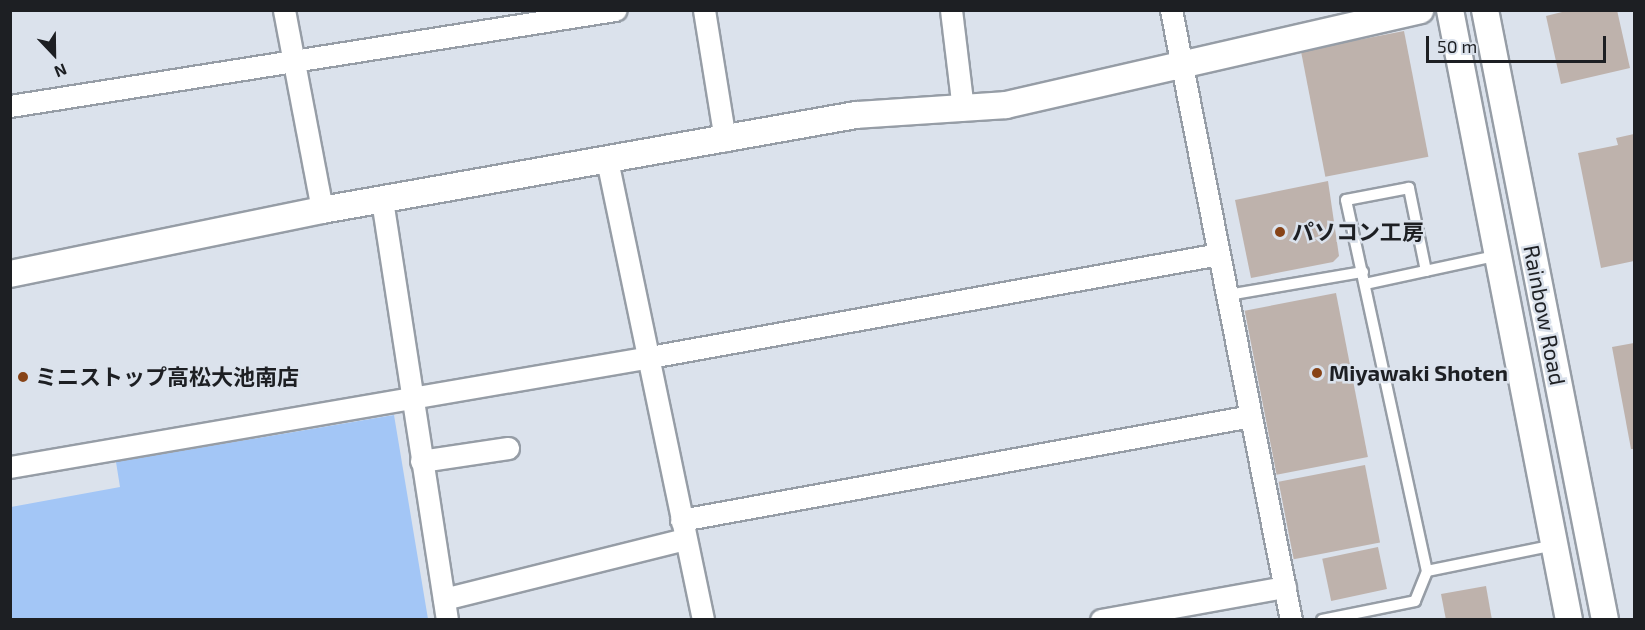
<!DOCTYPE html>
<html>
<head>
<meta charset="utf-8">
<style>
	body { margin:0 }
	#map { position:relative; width:1645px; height:630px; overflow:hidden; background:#dbe2ec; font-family:"Exo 2","Noto Sans JP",sans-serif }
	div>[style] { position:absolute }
	.green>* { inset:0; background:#a3c6f6 }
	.building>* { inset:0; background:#beb2ac; transform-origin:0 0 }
	.roads { filter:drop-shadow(2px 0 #969da6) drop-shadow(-2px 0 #969da6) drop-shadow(0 2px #969da6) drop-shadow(0 -2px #969da6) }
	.service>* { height:10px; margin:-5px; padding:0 5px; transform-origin:5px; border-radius:5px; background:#fff }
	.minor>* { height:21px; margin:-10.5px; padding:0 10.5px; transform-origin:10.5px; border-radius:10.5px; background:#fff }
	.tertiary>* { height:26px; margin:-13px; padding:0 13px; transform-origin:13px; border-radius:13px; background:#fff }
	.dots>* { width:16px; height:16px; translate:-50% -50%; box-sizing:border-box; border:3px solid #dbe2ec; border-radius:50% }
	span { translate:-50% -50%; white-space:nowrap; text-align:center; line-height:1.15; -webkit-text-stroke:5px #dbe2ec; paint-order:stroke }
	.poi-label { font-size:22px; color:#1d1f23; font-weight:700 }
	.left { translate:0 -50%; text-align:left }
	.street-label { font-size:22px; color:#1d1f23 }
	.frame { position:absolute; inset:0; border:12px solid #1d1f23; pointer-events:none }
	.north { position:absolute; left:24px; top:24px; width:60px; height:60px; -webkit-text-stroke:4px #dbe2ec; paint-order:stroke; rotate:158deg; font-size:16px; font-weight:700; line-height:24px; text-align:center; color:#1d1f23 }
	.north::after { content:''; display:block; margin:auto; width:21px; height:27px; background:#1d1f23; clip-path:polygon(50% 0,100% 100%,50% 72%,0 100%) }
	.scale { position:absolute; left:1426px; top:36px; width:180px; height:27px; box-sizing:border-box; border:3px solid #1d1f23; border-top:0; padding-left:8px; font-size:18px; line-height:21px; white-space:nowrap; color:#1d1f23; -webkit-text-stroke:4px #dbe2ec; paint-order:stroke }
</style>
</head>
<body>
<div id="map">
	<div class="green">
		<i style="clip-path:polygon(394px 415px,428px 619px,11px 619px,11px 507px,120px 487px,116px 462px)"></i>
	</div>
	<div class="building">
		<i style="clip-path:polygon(1570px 10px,1617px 10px,1630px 68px,1561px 84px,1546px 16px)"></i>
		<i style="left:1404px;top:31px;width:128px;height:105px;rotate:79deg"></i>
		<i style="clip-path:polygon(1634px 134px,1634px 261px,1601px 268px,1578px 153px,1618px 145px,1616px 138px)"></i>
		<i style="clip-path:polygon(1328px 181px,1339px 256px,1333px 262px,1251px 278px,1235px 200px)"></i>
		<i style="left:1336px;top:293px;width:167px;height:93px;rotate:79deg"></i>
		<i style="clip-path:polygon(1634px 343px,1634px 449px,1631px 449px,1612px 347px)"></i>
		<i style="left:1365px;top:465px;width:79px;height:88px;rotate:79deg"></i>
		<i style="left:1378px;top:547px;width:43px;height:57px;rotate:78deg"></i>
		<i style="clip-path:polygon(1486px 586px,1492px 620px,1446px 620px,1441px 594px)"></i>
	</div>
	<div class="roads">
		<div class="service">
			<i style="left:1426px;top:271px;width:85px;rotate:-101.6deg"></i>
			<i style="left:1409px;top:188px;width:64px;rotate:169.2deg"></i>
			<i style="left:1346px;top:200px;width:380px;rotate:77.7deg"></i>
			<i style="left:1365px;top:284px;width:137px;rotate:-12.2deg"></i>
			<i style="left:1228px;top:295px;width:137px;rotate:-9.7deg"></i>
			<i style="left:1322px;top:620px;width:95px;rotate:-11.5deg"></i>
			<i style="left:1415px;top:601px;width:32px;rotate:-68deg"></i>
			<i style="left:1427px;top:571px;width:131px;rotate:-11.5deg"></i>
		</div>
		<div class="minor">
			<i style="left:284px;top:10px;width:204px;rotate:79.2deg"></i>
			<i style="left:704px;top:10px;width:132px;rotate:80.8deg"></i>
			<i style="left:951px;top:10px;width:100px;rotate:83.1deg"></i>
			<i style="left:1171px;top:10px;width:622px;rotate:78.87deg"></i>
			<i style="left:10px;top:106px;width:613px;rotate:-9.02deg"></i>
			<i style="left:607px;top:160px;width:470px;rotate:78.2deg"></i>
			<i style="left:382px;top:200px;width:425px;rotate:81.2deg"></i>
			<i style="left:421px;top:461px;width:88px;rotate:-8.5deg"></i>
			<i style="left:10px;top:467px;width:649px;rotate:-9.75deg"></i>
			<i style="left:650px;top:357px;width:578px;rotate:-10.26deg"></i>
			<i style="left:681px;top:520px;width:579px;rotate:-10.34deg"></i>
			<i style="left:444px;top:599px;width:248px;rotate:-14deg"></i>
			<i style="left:1101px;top:620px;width:187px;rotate:-10.2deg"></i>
		</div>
		<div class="tertiary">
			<i style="left:1450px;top:10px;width:621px;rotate:78.96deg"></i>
			<i style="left:1485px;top:10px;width:622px;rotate:78.87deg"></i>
			<i style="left:10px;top:274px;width:318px;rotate:-11.6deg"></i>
			<i style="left:322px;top:210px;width:542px;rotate:-10.09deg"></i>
			<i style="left:856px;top:115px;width:150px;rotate:-3.8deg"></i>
			<i style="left:1006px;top:105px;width:425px;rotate:-12.9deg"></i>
		</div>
	</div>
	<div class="dots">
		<i style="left:1280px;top:232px;background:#874317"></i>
		<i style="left:1317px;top:373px;background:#874317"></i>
		<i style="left:23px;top:377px;background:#874317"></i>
	</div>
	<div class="poi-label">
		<span class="left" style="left:1292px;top:232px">パソコン工房</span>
		<span class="left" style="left:1329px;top:373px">Miyawaki Shoten</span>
		<span class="left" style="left:35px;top:377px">ミニストップ高松大池南店</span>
	</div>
	<div class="street-label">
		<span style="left:1545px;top:315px;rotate:79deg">Rainbow Road</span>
	</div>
	<div class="frame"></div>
	<div class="north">N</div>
	<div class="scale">50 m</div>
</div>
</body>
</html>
